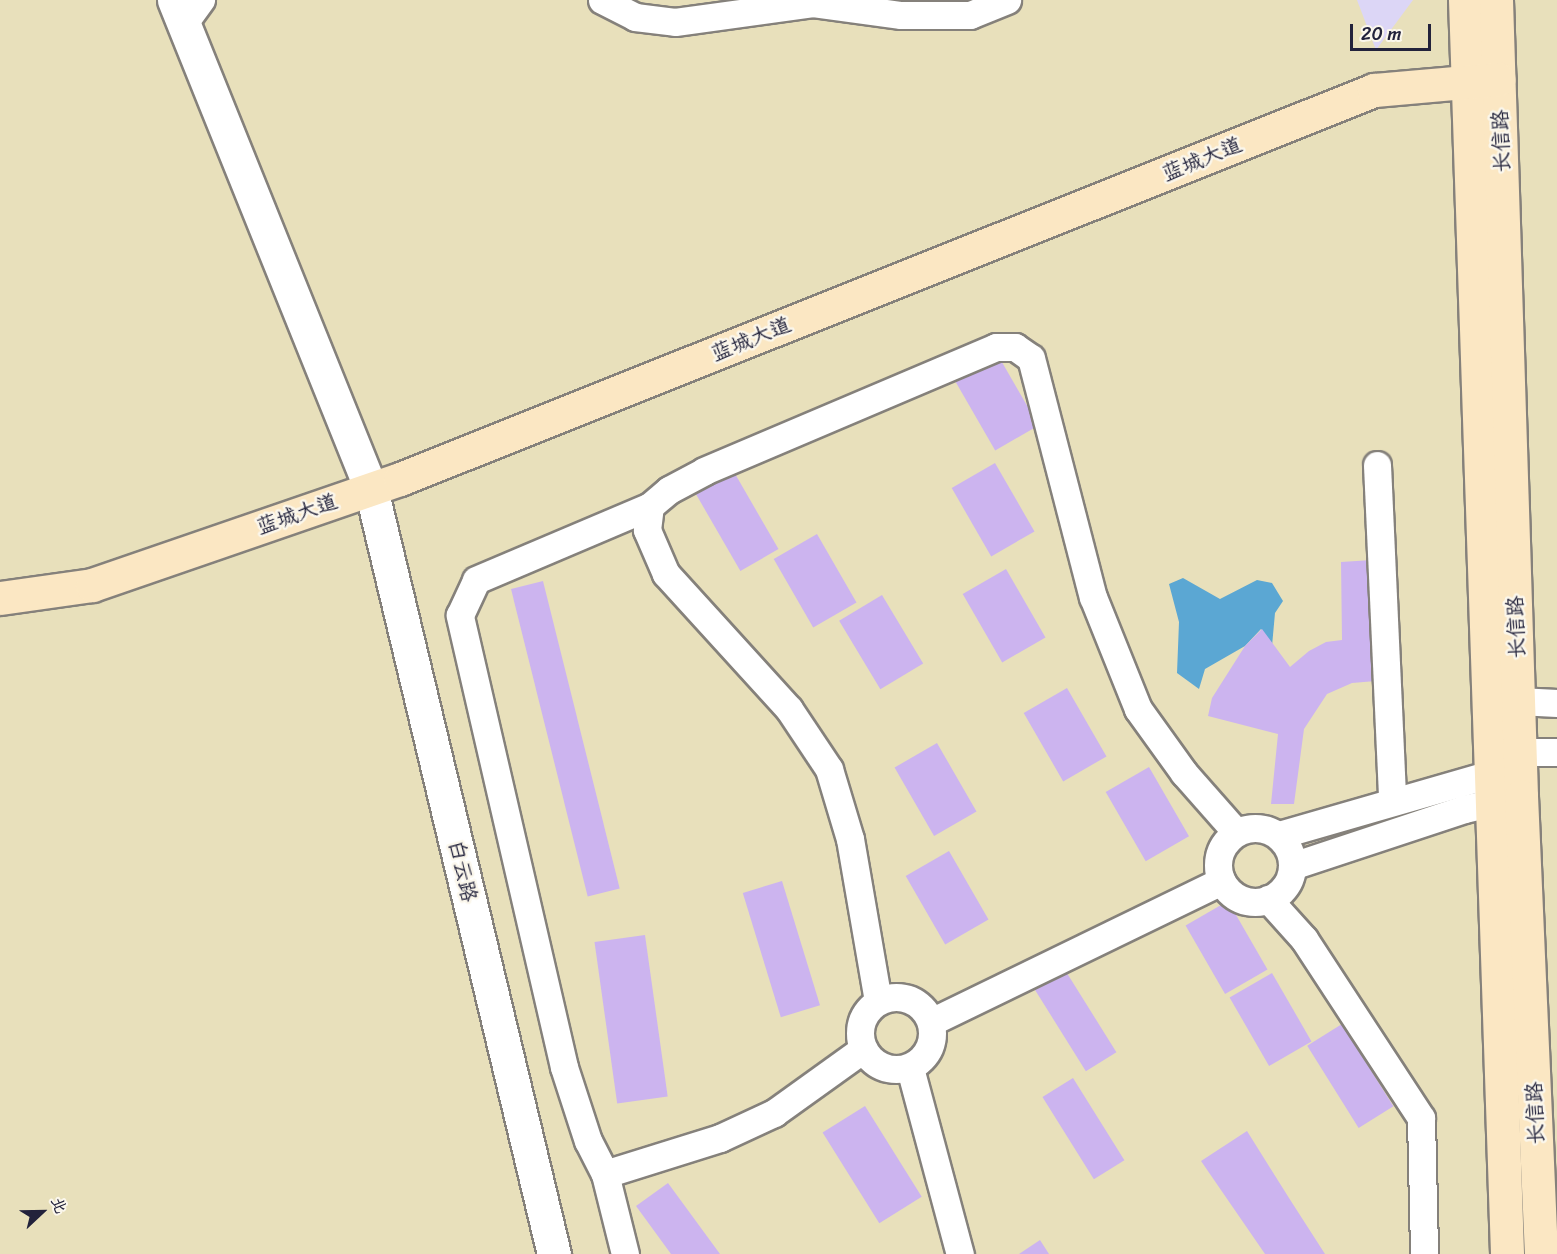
<!DOCTYPE html>
<html>
<head>
<meta charset="utf-8">
<style>
	body { margin:0 }
	#map { position:relative; width:1557px; height:1254px; overflow:hidden; background:#e8e0bb; font-family:Sriracha,"LXGW WenKai TC",sans-serif }
	div>[style] { position:absolute }
	.built>* { inset:0; background:#dcd6f6 }
	.water>* { inset:0; background:#5ba7d3 }
	.building>* { inset:0; background:#ccb4ef; transform-origin:0 0 }
	.roads { filter:drop-shadow(2px 0 #85817b) drop-shadow(-2px 0 #85817b) drop-shadow(0 2px #85817b) drop-shadow(0 -2px #85817b) }
	.minor>* { height:27px; margin:-13.5px; padding:0 13.5px; transform-origin:13.5px; border-radius:13.5px; background:#fff }
	.minor>.ring { margin:-13.5px; padding:0; box-sizing:content-box; background:none; border:27px solid #fff; border-radius:50% }
	.tertiary>* { height:33px; margin:-16.5px; padding:0 16.5px; transform-origin:16.5px; border-radius:16.5px; background:#fff }
	.secondary>* { height:33px; margin:-16.5px; padding:0 16.5px; transform-origin:16.5px; border-radius:16.5px; background:#fbe7c3 }
	span { translate:-50% -50%; white-space:nowrap; text-align:center; line-height:1.15; -webkit-text-stroke:5px #fbf7ec; paint-order:stroke }
	.street-label { font-size:21px; color:#22223b }
	.north { position:absolute; left:12px; top:1182px; width:60px; height:60px; -webkit-text-stroke:4px #fbf7ec; paint-order:stroke; rotate:68deg; font-size:16px; font-weight:700; line-height:24px; text-align:center; color:#22223b }
	.north::after { content:''; display:block; margin:auto; width:21px; height:27px; background:#22223b; clip-path:polygon(50% 0,100% 100%,50% 72%,0 100%) }
	.scale { position:absolute; left:1350px; top:24px; width:81px; height:27px; box-sizing:border-box; border:3px solid #22223b; border-top:0; padding-left:8px; font-size:18px; line-height:21px; white-space:nowrap; color:#22223b; -webkit-text-stroke:4px #fbf7ec; paint-order:stroke }
</style>
</head>
<body>
<div id="map">
	<div class="built">
		<i style="clip-path:polygon(1357px 0,1413px 0,1376px 50px)"></i>
	</div>
	<div class="water">
		<i style="clip-path:polygon(1183px 578px,1220px 599px,1257px 580px,1272px 583px,1283px 601px,1275px 613px,1272px 646px,1261px 629px,1245px 646px,1205px 669px,1199px 689px,1177px 673px,1179px 622px,1169px 584px)"></i>
	</div>
	<div class="building">
		<i style="left:999px;top:357px;width:79px;height:50px;rotate:60deg"></i>
		<i style="left:995px;top:463px;width:79px;height:50px;rotate:60deg"></i>
		<i style="left:734px;top:472px;width:89px;height:44px;rotate:60deg"></i>
		<i style="left:817px;top:534px;width:79px;height:50px;rotate:60deg"></i>
		<i style="clip-path:polygon(1372px 560px,1376px 681px,1352px 683px,1327px 694px,1304px 729px,1294px 804px,1271px 804px,1278px 734px,1208px 716px,1212px 698px,1245px 646px,1262px 629px,1290px 667px,1309px 651px,1326px 642px,1342px 640px,1341px 562px)"></i>
		<i style="left:1006px;top:569px;width:79px;height:50px;rotate:60deg"></i>
		<i style="left:543px;top:581px;width:317px;height:33px;rotate:76deg"></i>
		<i style="left:882px;top:595px;width:80px;height:50px;rotate:59deg"></i>
		<i style="left:1067px;top:688px;width:79px;height:50px;rotate:60deg"></i>
		<i style="left:937px;top:743px;width:79px;height:49px;rotate:60deg"></i>
		<i style="left:1149px;top:767px;width:80px;height:50px;rotate:60deg"></i>
		<i style="left:949px;top:851px;width:79px;height:50px;rotate:60deg"></i>
		<i style="left:782px;top:881px;width:130px;height:41px;rotate:73deg"></i>
		<i style="left:1228px;top:901px;width:79px;height:49px;rotate:60deg"></i>
		<i style="left:645px;top:935px;width:163px;height:51px;rotate:82deg"></i>
		<i style="left:1065px;top:970px;width:97px;height:36px;rotate:58deg"></i>
		<i style="left:1272px;top:973px;width:79px;height:49px;rotate:60deg"></i>
		<i style="left:1342px;top:1024px;width:97px;height:41px;rotate:58deg"></i>
		<i style="left:1073px;top:1078px;width:97px;height:36px;rotate:58deg"></i>
		<i style="left:865px;top:1106px;width:107px;height:50px;rotate:58deg"></i>
		<i style="clip-path:polygon(1247px 1131px,1289px 1198px,1325px 1254px,1265px 1254px,1201px 1161px)"></i>
		<i style="clip-path:polygon(668px 1183px,720px 1254px,671px 1254px,636px 1206px)"></i>
		<i style="clip-path:polygon(1040px 1240px,1049px 1254px,1019px 1254px)"></i>
	</div>
	<div class="roads">
		<div class="minor">
			<i style="left:602px;top:0;width:37px;rotate:27deg"></i>
			<i style="left:635px;top:17px;width:40px;rotate:7.1deg"></i>
			<i style="left:675px;top:22px;width:139px;rotate:-7.8deg"></i>
			<i style="left:813px;top:3px;width:89px;rotate:7.8deg"></i>
			<i style="left:901px;top:15px;width:69px"></i>
			<i style="left:970px;top:15px;width:40px;rotate:-22deg"></i>
			<i style="left:184px;top:23px;width:29px;rotate:-54deg"></i>
			<i style="left:1377px;top:465px;width:336px;rotate:87.4deg"></i>
			<i style="left:1518px;top:701px;width:39px;rotate:3deg"></i>
			<i style="left:1520px;top:752px;width:37px"></i>
			<i class="ring" style="left:1218px;top:828px;width:47px;height:47px"></i>
			<i style="left:1279px;top:835px;width:241px;rotate:-16.1deg"></i>
			<i style="left:1292px;top:866px;width:181px;rotate:-18.3deg"></i>
			<i style="left:1464px;top:809px;width:48px;rotate:-13.2deg"></i>
			<i style="left:1268px;top:899px;width:54px;rotate:48deg"></i>
			<i style="left:1304px;top:939px;width:214px;rotate:56.8deg"></i>
			<i style="left:1421px;top:1118px;width:136px;rotate:88.7deg"></i>
			<i class="ring" style="left:860px;top:997px;width:45px;height:45px"></i>
			<i style="left:878px;top:1001px;width:164px;rotate:-99.8deg"></i>
			<i style="left:850px;top:839px;width:73px;rotate:-106.7deg"></i>
			<i style="left:829px;top:769px;width:72px;rotate:-123.7deg"></i>
			<i style="left:789px;top:709px;width:183px;rotate:-132.3deg"></i>
			<i style="left:666px;top:574px;width:48px;rotate:-113.4deg"></i>
			<i style="left:647px;top:530px;width:24px;rotate:-83deg"></i>
			<i style="left:650px;top:506px;width:25px;rotate:-40deg"></i>
			<i style="left:669px;top:490px;width:40px;rotate:-28deg"></i>
			<i style="left:704px;top:471px;width:317px;rotate:-23deg"></i>
			<i style="left:996px;top:347px;width:19px"></i>
			<i style="left:1015px;top:347px;width:19px;rotate:35deg"></i>
			<i style="left:1031px;top:358px;width:247px;rotate:75.5deg"></i>
			<i style="left:1093px;top:597px;width:121px;rotate:68.1deg"></i>
			<i style="left:1138px;top:709px;width:79px;rotate:54.3deg"></i>
			<i style="left:1184px;top:773px;width:79px;rotate:48.6deg"></i>
			<i style="left:931px;top:1022px;width:323px;rotate:-25.9deg"></i>
			<i style="left:910px;top:1068px;width:193px;rotate:75deg"></i>
			<i style="left:605px;top:1174px;width:121px;rotate:-17.4deg"></i>
			<i style="left:720px;top:1138px;width:60px;rotate:-24.8deg"></i>
			<i style="left:774px;top:1113px;width:110px;rotate:-35.7deg"></i>
			<i style="left:625px;top:1254px;width:82px;rotate:-104deg"></i>
			<i style="left:605px;top:1174px;width:37px;rotate:-117deg"></i>
			<i style="left:588px;top:1141px;width:78px;rotate:-108deg"></i>
			<i style="left:564px;top:1067px;width:464px;rotate:-103deg"></i>
			<i style="left:460px;top:615px;width:38px;rotate:-65deg"></i>
			<i style="left:476px;top:580px;width:189px;rotate:-23deg"></i>
		</div>
		<div class="tertiary">
			<i style="left:174px;top:0;width:527px;rotate:68.06deg"></i>
			<i style="left:371px;top:489px;width:787px;rotate:76.55deg"></i>
		</div>
		<div class="secondary">
			<i style="left:1465px;top:0;width:1255px;rotate:88.08deg"></i>
			<i style="left:1496px;top:0;width:796px;rotate:88.2deg"></i>
			<i style="left:1521px;top:796px;width:458px;rotate:87.5deg"></i>
			<i style="left:0;top:598px;width:93px;rotate:-8deg"></i>
			<i style="left:92px;top:585px;width:326px;rotate:-19deg"></i>
			<i style="left:400px;top:479px;width:1049px;rotate:-21.77deg"></i>
			<i style="left:1374px;top:90px;width:125px;rotate:-5deg"></i>
		</div>
	</div>
	<div class="street-label">
		<span style="left:1501px;top:141px;rotate:-92deg">长信路</span>
		<span style="left:1202px;top:159px;rotate:-22deg">蓝城大道</span>
		<span style="left:751px;top:339px;rotate:-22deg">蓝城大道</span>
		<span style="left:297px;top:514px;rotate:-19deg">蓝城大道</span>
		<span style="left:1516px;top:627px;rotate:-92deg">长信路</span>
		<span style="left:463px;top:871px;rotate:77deg">白云路</span>
		<span style="left:1535px;top:1113px;rotate:-92deg">长信路</span>
	</div>
	<div class="north">北</div>
	<div class="scale">20 m</div>
</div>
</body>
</html>
